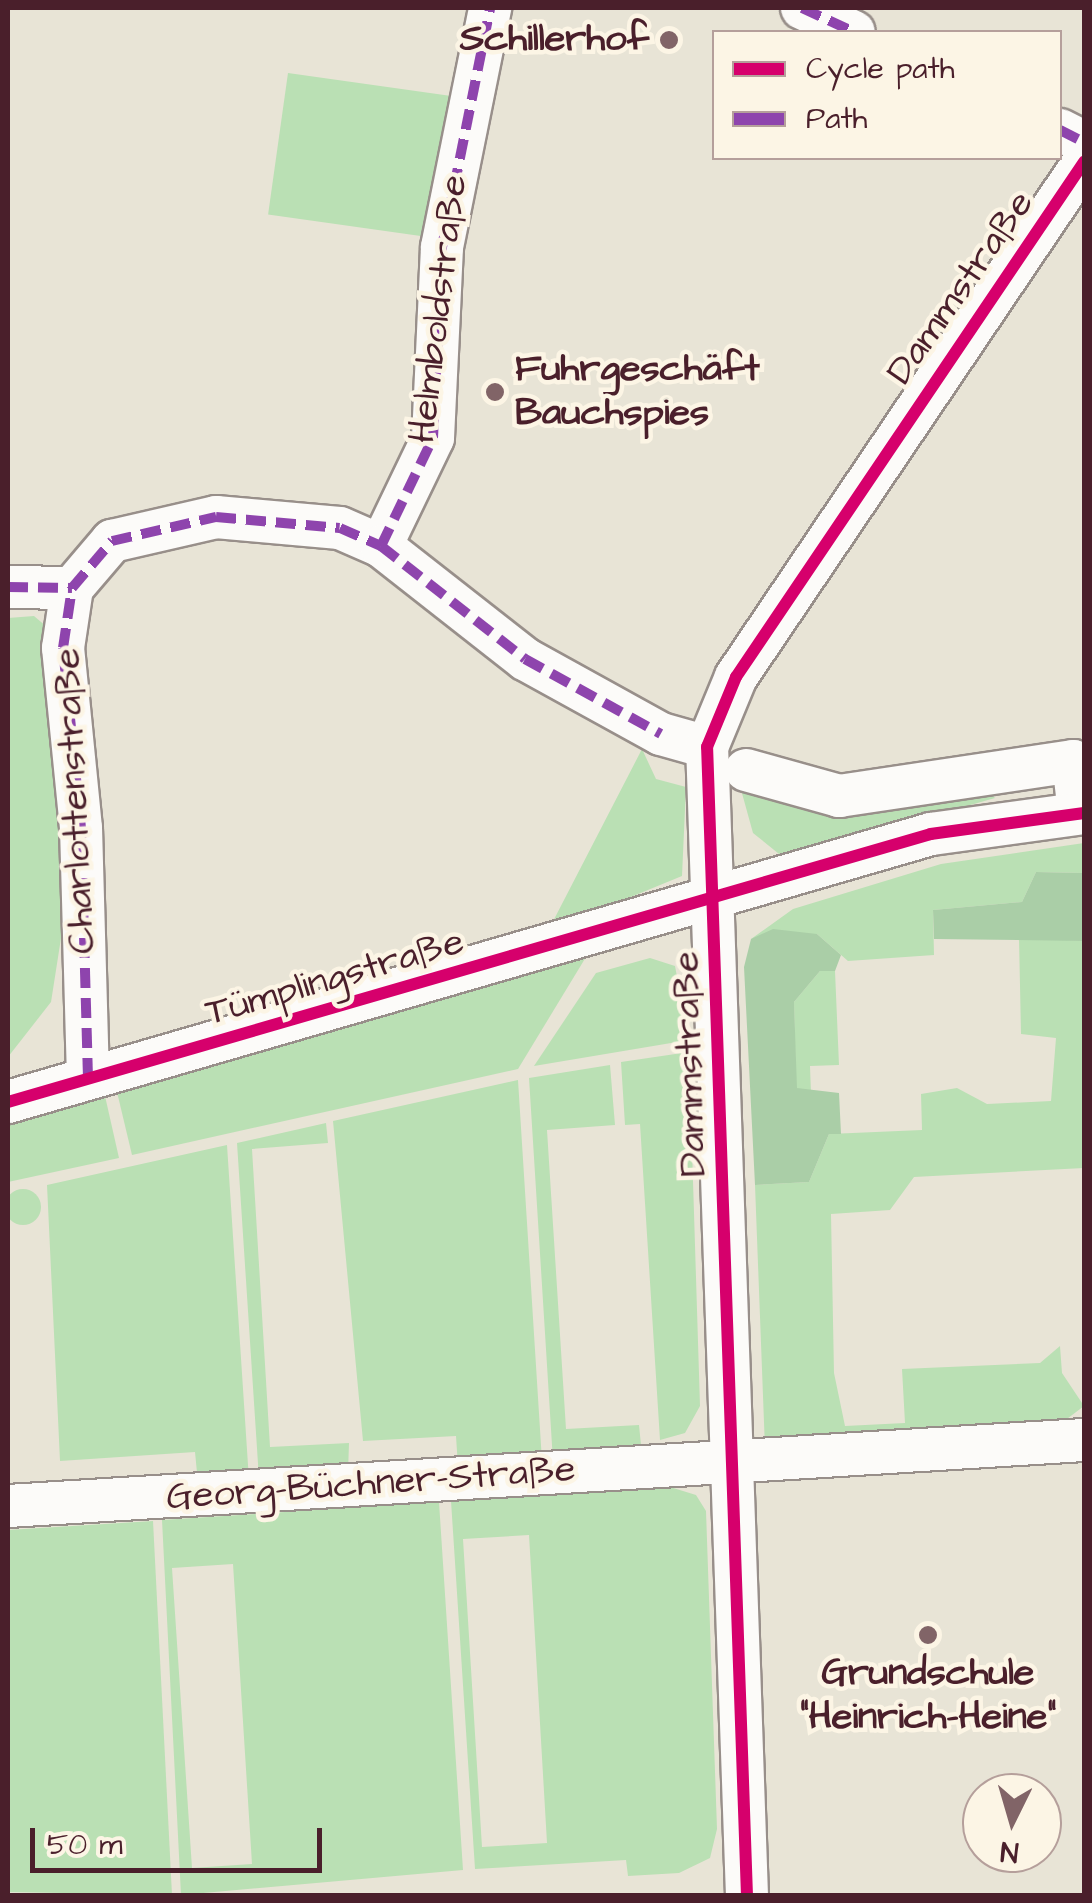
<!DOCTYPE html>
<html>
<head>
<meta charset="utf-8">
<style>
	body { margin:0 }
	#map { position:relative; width:1092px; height:1903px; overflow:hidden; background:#e8e4d6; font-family:"Architects Daughter",sans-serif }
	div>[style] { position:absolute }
	.green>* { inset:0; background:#bae0b4; transform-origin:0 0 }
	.round { border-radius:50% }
	.forest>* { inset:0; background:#aacea7 }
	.roads { filter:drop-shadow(2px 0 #988f8a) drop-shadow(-2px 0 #988f8a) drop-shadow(0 2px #988f8a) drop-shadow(0 -2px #988f8a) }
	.minor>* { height:42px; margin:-21px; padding:0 21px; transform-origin:21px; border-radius:21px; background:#fcfbf9 }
	.quiet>* { height:10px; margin-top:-5px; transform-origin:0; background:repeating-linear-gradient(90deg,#8e44ad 0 20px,transparent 0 30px) }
	.cycleway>* { height:12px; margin:-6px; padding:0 6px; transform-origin:6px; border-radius:6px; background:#d6006c }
	.dots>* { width:28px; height:28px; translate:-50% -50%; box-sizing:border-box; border:5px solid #fcf5e5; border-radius:50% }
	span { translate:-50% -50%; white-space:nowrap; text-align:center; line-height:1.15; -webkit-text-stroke:9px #fcf5e5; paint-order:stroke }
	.poi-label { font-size:38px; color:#4a1f2b; font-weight:700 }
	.right { translate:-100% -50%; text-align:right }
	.left { translate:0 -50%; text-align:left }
	.street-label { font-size:38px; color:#4a1f2b }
	.frame { position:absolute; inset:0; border:10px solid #4a1f2b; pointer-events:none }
	.legend { position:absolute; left:712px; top:30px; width:350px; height:130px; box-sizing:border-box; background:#fcf5e5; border:2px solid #b59f9b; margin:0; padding:12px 18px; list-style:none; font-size:30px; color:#4a1f2b }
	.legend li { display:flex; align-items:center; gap:20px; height:50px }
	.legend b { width:50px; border:2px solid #b59f9b }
	.north { position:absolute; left:962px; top:1773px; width:100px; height:100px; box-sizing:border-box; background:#fcf5e5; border:2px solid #b59f9b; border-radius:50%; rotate:185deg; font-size:28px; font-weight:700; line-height:40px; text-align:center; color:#4a1f2b }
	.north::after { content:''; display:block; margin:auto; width:35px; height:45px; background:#816467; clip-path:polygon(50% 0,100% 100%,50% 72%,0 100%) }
	.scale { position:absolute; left:30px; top:1828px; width:292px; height:45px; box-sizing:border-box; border:5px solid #4a1f2b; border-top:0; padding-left:12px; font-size:30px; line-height:35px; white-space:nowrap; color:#4a1f2b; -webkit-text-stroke:8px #fcf5e5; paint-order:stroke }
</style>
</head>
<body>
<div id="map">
	<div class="green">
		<i style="left:288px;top:73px;width:172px;height:143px;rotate:8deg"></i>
		<i style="clip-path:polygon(34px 616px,54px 633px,66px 906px,51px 1002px,8px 1057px,8px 618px)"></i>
		<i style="clip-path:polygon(642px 749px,656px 779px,686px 787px,682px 876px,548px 931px)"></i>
		<i style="clip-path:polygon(740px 786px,991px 794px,995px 798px,784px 858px,753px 833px)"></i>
		<i style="clip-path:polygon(1084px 843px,1084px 873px,1036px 872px,1022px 902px,933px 910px,934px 955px,848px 961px,817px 934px,751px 939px,793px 909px,941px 864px)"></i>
		<i style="clip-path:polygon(1019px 937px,1084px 941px,1084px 1168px,914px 1177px,890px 1210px,831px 1214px,834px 1373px,845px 1426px,905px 1423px,902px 1369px,1040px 1363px,1060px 1346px,1062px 1373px,1084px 1406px,1051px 1431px,765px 1449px,755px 1185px,809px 1182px,829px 1134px,922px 1130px,921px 1094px,957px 1088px,987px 1104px,1051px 1101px,1056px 1038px,1021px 1034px)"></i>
		<i style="clip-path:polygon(586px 957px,518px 1069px,132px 1155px,117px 1092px)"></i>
		<i style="clip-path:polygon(650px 958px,675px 966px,689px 1040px,534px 1066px,596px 973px)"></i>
		<i style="clip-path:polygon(820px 971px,835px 971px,839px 1065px,810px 1066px,811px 1094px,796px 1088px,794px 1002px)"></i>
		<i style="clip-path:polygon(689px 1052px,700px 1406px,685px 1433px,660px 1440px,640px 1124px,625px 1125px,621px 1062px)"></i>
		<i style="clip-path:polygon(610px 1065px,615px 1125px,547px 1130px,566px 1429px,639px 1425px,642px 1455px,553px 1461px,529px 1078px)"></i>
		<i style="clip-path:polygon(518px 1080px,542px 1461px,458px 1467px,456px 1436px,363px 1441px,333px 1121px)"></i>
		<i style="clip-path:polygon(105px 1096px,119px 1158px,8px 1182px,8px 1125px)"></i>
		<i style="clip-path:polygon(326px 1123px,328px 1143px,252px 1149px,270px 1447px,349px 1443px,348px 1473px,259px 1479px,237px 1143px)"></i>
		<i style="clip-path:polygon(227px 1145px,249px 1480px,198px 1483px,195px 1452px,60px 1461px,47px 1185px)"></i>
		<i class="round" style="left:5px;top:1189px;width:36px;height:36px"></i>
		<i style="clip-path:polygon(evenodd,670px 1487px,696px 1495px,706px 1511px,717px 1829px,710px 1858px,679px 1873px,628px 1876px,626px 1860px,475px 1869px,451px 1501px,670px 1487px,529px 1535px,547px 1843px,482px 1847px,463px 1539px,529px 1535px)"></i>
		<i style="clip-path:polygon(evenodd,439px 1502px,463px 1870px,181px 1895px,162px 1520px,439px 1502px,233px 1564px,252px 1864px,192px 1868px,172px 1568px,233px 1564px)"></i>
		<i style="clip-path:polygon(153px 1521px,172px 1895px,8px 1892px,8px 1530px)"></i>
	</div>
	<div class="forest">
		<i style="clip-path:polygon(1036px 872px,1084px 873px,1084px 941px,934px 939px,933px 910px,1022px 902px)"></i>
		<i style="clip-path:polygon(773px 929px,817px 934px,841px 955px,835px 971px,820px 971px,794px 1002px,797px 1088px,839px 1093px,841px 1134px,829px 1134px,809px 1182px,755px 1185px,744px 967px,751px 939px)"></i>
	</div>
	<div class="roads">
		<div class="minor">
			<i style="left:802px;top:8px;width:57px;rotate:24.8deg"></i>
			<i style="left:1060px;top:130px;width:27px;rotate:27deg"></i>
			<i style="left:381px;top:546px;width:120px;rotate:-64.3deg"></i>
			<i style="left:433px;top:438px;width:191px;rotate:-87.3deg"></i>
			<i style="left:442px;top:247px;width:244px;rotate:-78.6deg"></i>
			<i style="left:8px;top:587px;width:64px;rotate:0.9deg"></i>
			<i style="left:746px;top:770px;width:97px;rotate:15.6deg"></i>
			<i style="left:839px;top:796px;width:237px;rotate:-8.5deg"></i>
			<i style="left:1073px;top:761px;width:52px;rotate:83.4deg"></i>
			<i style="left:88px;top:1078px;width:250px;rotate:-91.6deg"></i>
			<i style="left:81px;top:828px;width:181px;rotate:-95.7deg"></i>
			<i style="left:63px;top:648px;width:61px;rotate:-81.5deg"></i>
			<i style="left:72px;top:588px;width:62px;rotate:-49.6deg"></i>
			<i style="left:112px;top:541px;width:107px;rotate:-13deg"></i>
			<i style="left:216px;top:517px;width:124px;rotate:5.1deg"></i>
			<i style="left:340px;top:528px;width:45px;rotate:23.7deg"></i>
			<i style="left:381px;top:546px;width:183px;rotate:38.1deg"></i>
			<i style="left:525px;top:659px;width:155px;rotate:28.9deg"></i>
			<i style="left:661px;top:734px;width:48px;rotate:15.8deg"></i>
			<i style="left:8px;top:1102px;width:961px;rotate:-16.19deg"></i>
			<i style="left:931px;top:834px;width:154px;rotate:-7.8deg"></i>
			<i style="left:8px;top:1506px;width:1078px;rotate:-3.51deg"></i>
			<i style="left:747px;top:1896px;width:1150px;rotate:-91.99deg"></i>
			<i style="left:707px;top:747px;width:76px;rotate:-67.5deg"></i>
			<i style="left:736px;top:677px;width:622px;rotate:-55.95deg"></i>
		</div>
	</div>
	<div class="quiet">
		<i style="left:802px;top:8px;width:57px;rotate:24.8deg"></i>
		<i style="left:1060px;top:130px;width:27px;rotate:27deg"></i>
		<i style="left:381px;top:546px;width:120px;rotate:-64.3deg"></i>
		<i style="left:433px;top:438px;width:191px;rotate:-87.3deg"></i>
		<i style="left:442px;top:247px;width:244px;rotate:-78.6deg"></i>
		<i style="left:8px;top:587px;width:64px;rotate:0.9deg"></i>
		<i style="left:88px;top:1078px;width:250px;rotate:-91.6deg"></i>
		<i style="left:81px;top:828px;width:181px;rotate:-95.7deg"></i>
		<i style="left:63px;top:648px;width:61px;rotate:-81.5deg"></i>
		<i style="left:72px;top:588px;width:62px;rotate:-49.6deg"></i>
		<i style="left:112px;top:541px;width:107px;rotate:-13deg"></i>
		<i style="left:216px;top:517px;width:124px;rotate:5.1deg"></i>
		<i style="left:340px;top:528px;width:45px;rotate:23.7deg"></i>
		<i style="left:381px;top:546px;width:183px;rotate:38.1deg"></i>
		<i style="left:525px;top:659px;width:155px;rotate:28.9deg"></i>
	</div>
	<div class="cycleway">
		<i style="left:8px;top:1102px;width:961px;rotate:-16.19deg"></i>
		<i style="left:931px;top:834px;width:154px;rotate:-7.8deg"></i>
		<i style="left:747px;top:1896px;width:1150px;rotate:-91.99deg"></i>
		<i style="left:707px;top:747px;width:76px;rotate:-67.5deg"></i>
		<i style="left:736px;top:677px;width:622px;rotate:-55.95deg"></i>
	</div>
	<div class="dots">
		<i style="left:669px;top:40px;background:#816467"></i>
		<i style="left:495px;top:392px;background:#816467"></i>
		<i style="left:928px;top:1635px;background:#816467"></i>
	</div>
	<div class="poi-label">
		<span class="right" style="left:649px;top:40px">Schillerhof</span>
		<span class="left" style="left:515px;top:392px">Fuhrgeschäft<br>Bauchspies</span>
		<span style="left:928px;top:1696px">Grundschule<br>"Heinrich-Heine"</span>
	</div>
	<div class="street-label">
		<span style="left:961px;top:288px;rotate:-55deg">Dammstraße</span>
		<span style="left:439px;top:309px;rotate:-83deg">Helmboldstraße</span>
		<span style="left:76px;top:801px;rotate:-93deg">Charlottenstraße</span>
		<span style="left:335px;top:978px;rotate:-16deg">Tümplingstraße</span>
		<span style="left:691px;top:1064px;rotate:-92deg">Dammstraße</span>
		<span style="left:371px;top:1484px;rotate:-4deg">Georg-Büchner-Straße</span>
	</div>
	<div class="frame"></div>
	<ul class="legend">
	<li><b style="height:12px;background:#d6006c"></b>Cycle path</li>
	<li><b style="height:12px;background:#8e44ad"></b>Path</li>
	</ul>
	<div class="north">N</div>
	<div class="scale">50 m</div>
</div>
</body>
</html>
